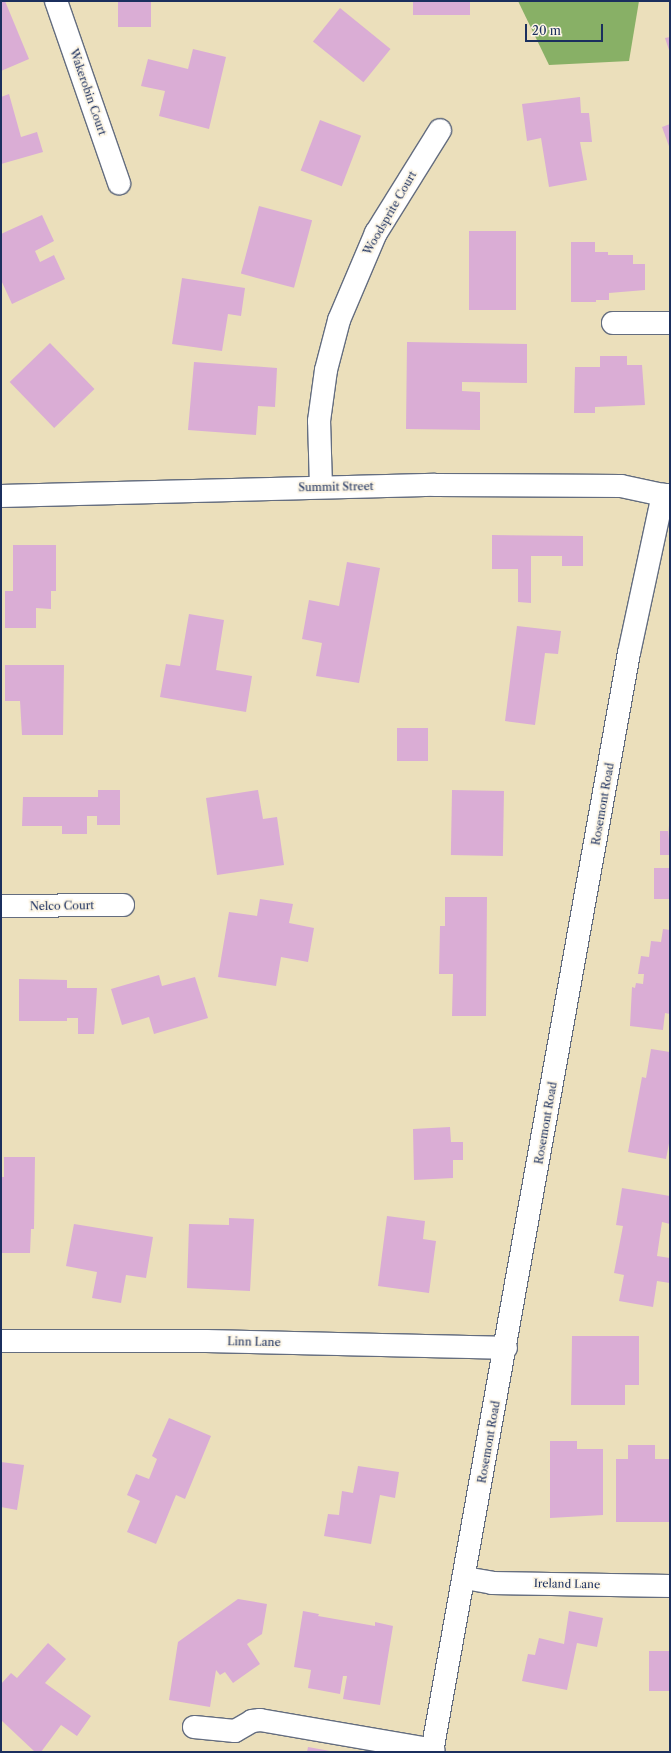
<!DOCTYPE html>
<html>
<head>
<meta charset="utf-8">
<style>
	body { margin:0 }
	#map { position:relative; width:671px; height:1753px; overflow:hidden; background:#ebdfbb; font-family:"Libre Caslon Text",serif }
	div>[style] { position:absolute }
	.forest>* { inset:0; background:#88b066 }
	.building>* { inset:0; background:#daadd5; transform-origin:0 0 }
	.roads { filter:drop-shadow(1px 0 #646d7f) drop-shadow(-1px 0 #646d7f) drop-shadow(0 1px #646d7f) drop-shadow(0 -1px #646d7f) }
	.minor>* { height:22px; margin:-11px; padding:0 11px; transform-origin:11px; border-radius:11px; background:#fff }
	.major>* { height:22px; margin:-11px; padding:0 11px; transform-origin:11px; border-radius:11px; background:#fff }
	span { translate:-50% -50%; white-space:nowrap; text-align:center; line-height:1.15; -webkit-text-stroke:3.5px #fcf5e5; paint-order:stroke }
	.street-label { font-size:11px; color:#1b2f5e }
	.frame { position:absolute; inset:0; border:2px solid #1b2f5e; pointer-events:none }
	.scale { position:absolute; left:525px; top:24px; width:78px; height:18px; box-sizing:border-box; border:2px solid #1b2f5e; border-top:0; padding-left:5px; font-size:12px; line-height:14px; white-space:nowrap; color:#1b2f5e; -webkit-text-stroke:3px #fcf5e5; paint-order:stroke }
</style>
</head>
<body>
<div id="map">
	<div class="forest">
		<i style="clip-path:polygon(518px 1px,639px 1px,629px 61px,549px 65px)"></i>
	</div>
	<div class="building">
		<i style="clip-path:polygon(1px 1px,5px 1px,29px 59px,1px 71px)"></i>
		<i style="left:118px;top:1px;width:33px;height:26px"></i>
		<i style="left:413px;top:1px;width:57px;height:14px"></i>
		<i style="left:340px;top:8px;width:65px;height:43px;rotate:39deg"></i>
		<i style="clip-path:polygon(670px 37px,670px 53px,665px 38px)"></i>
		<i style="clip-path:polygon(193px 49px,226px 57px,209px 129px,159px 116px,165px 91px,141px 86px,148px 59px,188px 69px)"></i>
		<i style="clip-path:polygon(9px 94px,21px 137px,37px 132px,43px 152px,1px 164px,1px 97px)"></i>
		<i style="clip-path:polygon(580px 97px,581px 113px,589px 113px,592px 142px,580px 142px,587px 180px,549px 187px,541px 138px,527px 141px,522px 104px)"></i>
		<i style="left:320px;top:120px;width:44px;height:54px;rotate:21deg"></i>
		<i style="clip-path:polygon(670px 124px,670px 149px,662px 127px)"></i>
		<i style="left:259px;top:206px;width:55px;height:70px;rotate:15deg"></i>
		<i style="clip-path:polygon(42px 215px,54px 241px,35px 251px,40px 262px,54px 255px,65px 279px,12px 304px,1px 280px,1px 234px)"></i>
		<i style="left:469px;top:231px;width:47px;height:79px"></i>
		<i style="clip-path:polygon(571px 242px,595px 242px,595px 252px,608px 252px,608px 255px,633px 255px,633px 264px,645px 264px,645px 290px,609px 293px,609px 300px,596px 300px,596px 302px,571px 302px)"></i>
		<i style="clip-path:polygon(182px 278px,245px 288px,241px 316px,228px 314px,222px 351px,172px 344px)"></i>
		<i style="clip-path:polygon(407px 342px,527px 344px,527px 383px,462px 382px,462px 391px,480px 392px,480px 430px,406px 429px)"></i>
		<i style="left:50px;top:343px;width:64px;height:56px;rotate:46deg"></i>
		<i style="clip-path:polygon(600px 356px,627px 356px,627px 365px,642px 365px,645px 405px,595px 407px,595px 413px,574px 413px,575px 367px,600px 367px)"></i>
		<i style="clip-path:polygon(194px 362px,277px 368px,275px 407px,258px 406px,256px 435px,188px 430px)"></i>
		<i style="clip-path:polygon(492px 535px,583px 536px,583px 566px,562px 566px,562px 556px,531px 556px,531px 603px,518px 602px,518px 569px,492px 569px)"></i>
		<i style="clip-path:polygon(13px 545px,56px 545px,56px 591px,51px 591px,51px 609px,36px 608px,36px 628px,5px 628px,5px 591px,13px 591px)"></i>
		<i style="clip-path:polygon(347px 562px,380px 568px,359px 683px,316px 676px,322px 643px,302px 639px,309px 600px,339px 606px)"></i>
		<i style="clip-path:polygon(189px 614px,224px 620px,216px 670px,252px 676px,246px 712px,160px 697px,166px 664px,180px 666px)"></i>
		<i style="clip-path:polygon(517px 626px,561px 631px,558px 654px,545px 653px,535px 725px,505px 721px)"></i>
		<i style="clip-path:polygon(5px 665px,64px 665px,63px 735px,22px 735px,20px 701px,5px 701px)"></i>
		<i style="left:397px;top:728px;width:31px;height:33px"></i>
		<i style="clip-path:polygon(98px 790px,120px 790px,120px 825px,97px 825px,97px 816px,87px 816px,87px 834px,62px 834px,62px 826px,22px 826px,23px 797px,98px 797px)"></i>
		<i style="clip-path:polygon(258px 790px,263px 819px,277px 817px,284px 865px,217px 875px,206px 798px)"></i>
		<i style="left:452px;top:790px;width:52px;height:65px;rotate:1deg"></i>
		<i style="clip-path:polygon(668px 825px,670px 855px,660px 855px,660px 831px,668px 831px)"></i>
		<i style="left:654px;top:868px;width:16px;height:31px"></i>
		<i style="clip-path:polygon(445px 897px,487px 897px,486px 1016px,452px 1016px,453px 974px,439px 974px,440px 926px,445px 926px)"></i>
		<i style="clip-path:polygon(260px 899px,293px 904px,289px 923px,314px 928px,308px 962px,281px 957px,276px 986px,218px 977px,229px 912px,257px 916px)"></i>
		<i style="clip-path:polygon(663px 929px,670px 930px,670px 1014px,665px 1013px,663px 1030px,630px 1026px,632px 987px,635px 988px,636px 983px,643px 984px,644px 974px,638px 974px,641px 956px,649px 957px,651px 941px,661px 942px)"></i>
		<i style="clip-path:polygon(159px 975px,162px 986px,195px 977px,208px 1018px,154px 1034px,149px 1017px,122px 1025px,111px 989px)"></i>
		<i style="clip-path:polygon(19px 979px,67px 980px,67px 988px,97px 988px,94px 1034px,78px 1034px,78px 1018px,67px 1018px,67px 1021px,19px 1021px)"></i>
		<i style="clip-path:polygon(651px 1049px,670px 1052px,670px 1138px,666px 1159px,628px 1152px,642px 1077px,646px 1078px)"></i>
		<i style="clip-path:polygon(450px 1127px,451px 1142px,463px 1142px,463px 1160px,453px 1160px,453px 1178px,414px 1180px,413px 1129px)"></i>
		<i style="clip-path:polygon(4px 1157px,35px 1157px,34px 1229px,31px 1229px,30px 1253px,1px 1253px,1px 1177px,4px 1177px)"></i>
		<i style="clip-path:polygon(622px 1188px,670px 1196px,670px 1224px,662px 1222px,657px 1256px,670px 1258px,670px 1283px,657px 1281px,653px 1307px,619px 1301px,624px 1275px,614px 1273px,623px 1226px,616px 1225px)"></i>
		<i style="clip-path:polygon(387px 1216px,425px 1221px,423px 1239px,436px 1241px,429px 1293px,378px 1286px)"></i>
		<i style="clip-path:polygon(229px 1218px,254px 1219px,250px 1291px,187px 1288px,189px 1224px,229px 1225px)"></i>
		<i style="clip-path:polygon(74px 1224px,153px 1237px,146px 1278px,126px 1275px,121px 1303px,92px 1298px,97px 1272px,66px 1266px)"></i>
		<i style="clip-path:polygon(572px 1336px,639px 1336px,639px 1385px,625px 1385px,625px 1405px,571px 1405px)"></i>
		<i style="clip-path:polygon(169px 1418px,211px 1436px,185px 1499px,176px 1495px,156px 1544px,127px 1532px,140px 1501px,127px 1495px,136px 1474px,149px 1479px,157px 1459px,152px 1456px)"></i>
		<i style="clip-path:polygon(550px 1441px,577px 1441px,577px 1449px,603px 1449px,603px 1515px,550px 1518px)"></i>
		<i style="clip-path:polygon(628px 1445px,655px 1445px,655px 1459px,670px 1459px,670px 1522px,616px 1522px,616px 1459px,628px 1459px)"></i>
		<i style="clip-path:polygon(1px 1462px,24px 1465px,17px 1510px,1px 1507px)"></i>
		<i style="clip-path:polygon(358px 1466px,399px 1472px,395px 1498px,380px 1495px,371px 1544px,324px 1536px,328px 1514px,339px 1515px,342px 1491px,353px 1493px)"></i>
		<i style="clip-path:polygon(238px 1599px,267px 1604px,262px 1634px,247px 1644px,260px 1664px,233px 1683px,225px 1672px,220px 1675px,216px 1670px,210px 1707px,169px 1700px,178px 1642px)"></i>
		<i style="clip-path:polygon(303px 1611px,319px 1614px,318px 1616px,375px 1626px,375px 1622px,393px 1626px,380px 1705px,343px 1699px,347px 1676px,343px 1676px,340px 1694px,308px 1688px,311px 1670px,294px 1667px)"></i>
		<i style="clip-path:polygon(569px 1611px,603px 1618px,597px 1647px,577px 1643px,567px 1690px,522px 1681px,528px 1654px,535px 1655px,539px 1638px,564px 1644px)"></i>
		<i style="clip-path:polygon(48px 1643px,66px 1659px,45px 1683px,91px 1716px,77px 1736px,61px 1725px,41px 1752px,35px 1752px,1px 1720px,1px 1684px,11px 1673px,17px 1678px)"></i>
		<i style="left:649px;top:1651px;width:21px;height:40px"></i>
		<i style="clip-path:polygon(308px 1747px,330px 1751px,330px 1752px,307px 1752px)"></i>
	</div>
	<div class="roads">
		<div class="minor">
			<i style="left:56px;top:1px;width:193px;rotate:70.9deg"></i>
			<i style="left:613px;top:323px;width:57px"></i>
			<i style="left:321px;top:487px;width:66px;rotate:-91.7deg"></i>
			<i style="left:319px;top:421px;width:51px;rotate:-82.2deg"></i>
			<i style="left:326px;top:370px;width:52px;rotate:-75.4deg"></i>
			<i style="left:339px;top:320px;width:95px;rotate:-67deg"></i>
			<i style="left:376px;top:233px;width:121px;rotate:-58.1deg"></i>
			<i style="left:1px;top:496px;width:434px;rotate:-1.5deg"></i>
			<i style="left:435px;top:485px;width:186px;rotate:0.3deg"></i>
			<i style="left:621px;top:486px;width:43px;rotate:12.1deg"></i>
			<i style="left:1px;top:906px;width:122px;rotate:-0.5deg"></i>
			<i style="left:1px;top:1341px;width:205px"></i>
			<i style="left:206px;top:1341px;width:300px;rotate:1.3deg"></i>
			<i style="left:465px;top:1578px;width:27px;rotate:10deg"></i>
			<i style="left:492px;top:1583px;width:178px;rotate:1deg"></i>
			<i style="left:194px;top:1727px;width:41px;rotate:5.6deg"></i>
			<i style="left:235px;top:1731px;width:20px;rotate:-30deg"></i>
			<i style="left:252px;top:1721px;width:8px;rotate:-7deg"></i>
			<i style="left:260px;top:1720px;width:176px;rotate:9.8deg"></i>
		</div>
		<div class="major">
			<i style="left:432px;top:1752px;width:1117px;rotate:-79.84deg"></i>
			<i style="left:629px;top:653px;width:162px;rotate:-77.9deg"></i>
			<i style="left:663px;top:495px;width:7px"></i>
		</div>
	</div>
	<div class="street-label">
		<span style="left:88px;top:92px;rotate:71deg">Wakerobin Court</span>
		<span style="left:390px;top:213px;rotate:-60deg">Woodsprite Court</span>
		<span style="left:336px;top:487px;rotate:-1deg">Summit Street</span>
		<span style="left:603px;top:804px;rotate:-80deg">Rosemont Road</span>
		<span style="left:62px;top:906px;rotate:-1deg">Nelco Court</span>
		<span style="left:546px;top:1123px;rotate:-80deg">Rosemont Road</span>
		<span style="left:254px;top:1342px;rotate:1deg">Linn Lane</span>
		<span style="left:489px;top:1442px;rotate:-80deg">Rosemont Road</span>
		<span style="left:567px;top:1584px;rotate:1deg">Ireland Lane</span>
	</div>
	<div class="frame"></div>
	<div class="scale">20 m</div>
</div>
</body>
</html>
